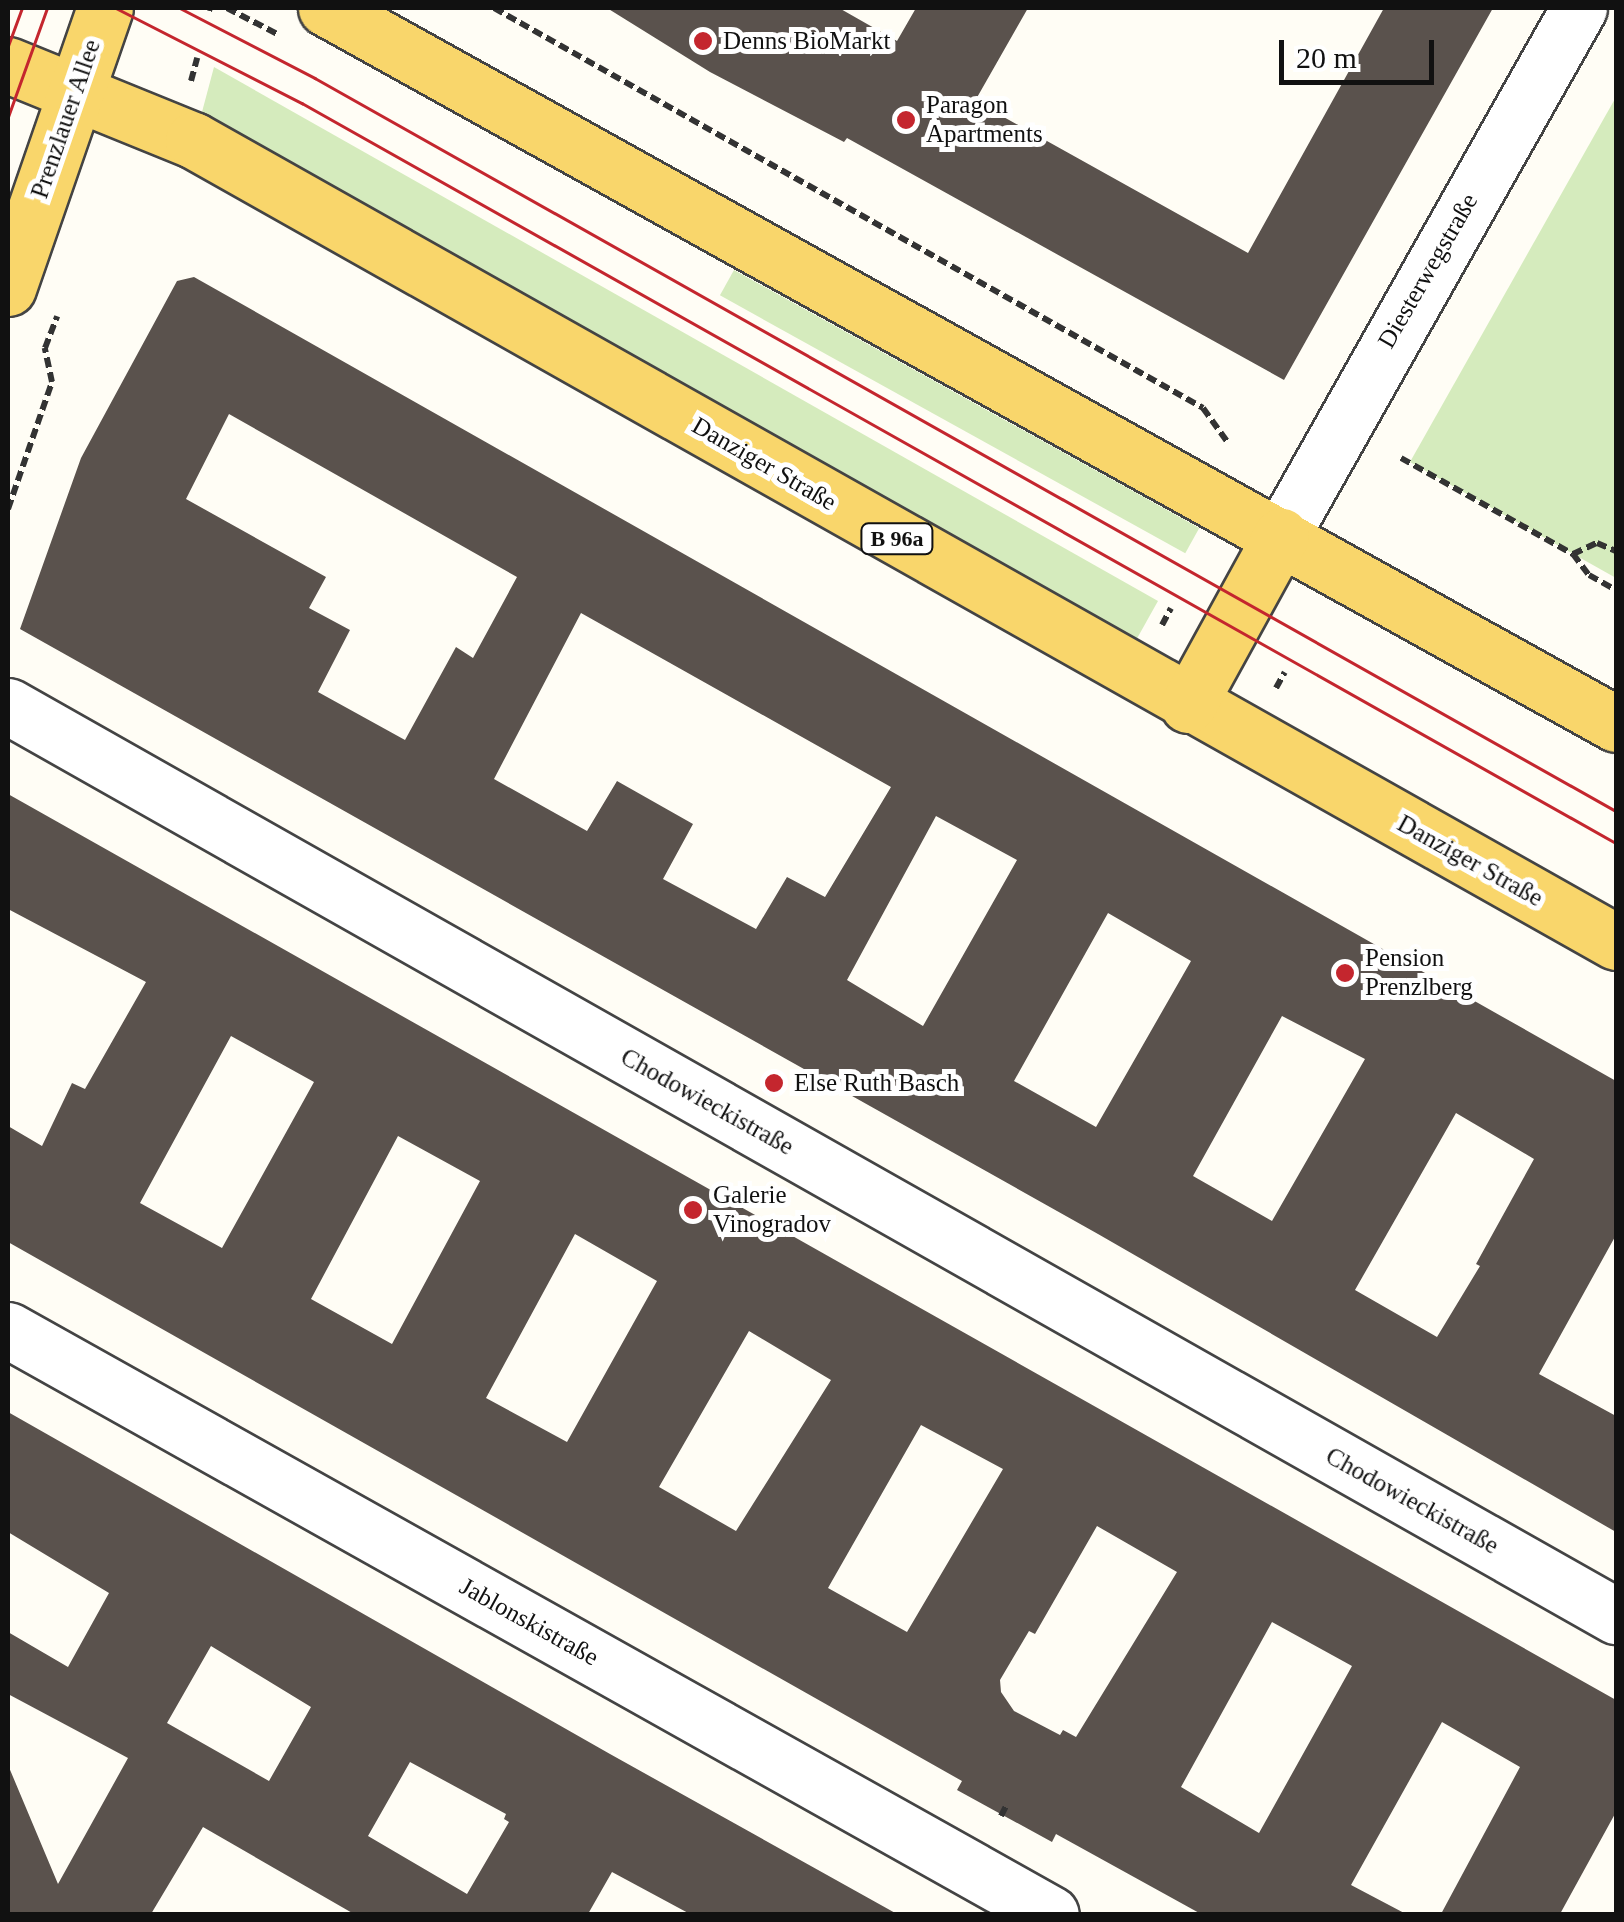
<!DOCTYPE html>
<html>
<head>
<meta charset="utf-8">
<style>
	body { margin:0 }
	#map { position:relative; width:1624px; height:1922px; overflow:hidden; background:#fffdf5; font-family:"Times New Roman",serif }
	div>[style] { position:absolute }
	.green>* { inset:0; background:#d5ebbd; transform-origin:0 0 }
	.building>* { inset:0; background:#5a524d }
	.path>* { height:6px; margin-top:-3px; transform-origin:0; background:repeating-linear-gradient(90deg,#333 0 10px,transparent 0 15px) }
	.roads { filter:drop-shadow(2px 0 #444) drop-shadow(-2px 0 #444) drop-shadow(0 2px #444) drop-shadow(0 -2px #444) }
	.minor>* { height:55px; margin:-27.5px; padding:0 27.5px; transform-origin:27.5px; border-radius:27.5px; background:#fff }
	.major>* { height:55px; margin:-27.5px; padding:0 27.5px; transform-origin:27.5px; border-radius:27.5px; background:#f9d66b }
	.tram>* { height:2.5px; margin:-1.25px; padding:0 1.25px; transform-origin:1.25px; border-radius:1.25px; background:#c4262e }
	.dots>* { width:28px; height:28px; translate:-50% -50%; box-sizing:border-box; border:5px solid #fff; border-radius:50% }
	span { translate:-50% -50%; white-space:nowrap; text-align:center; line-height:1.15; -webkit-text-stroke:10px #fff; paint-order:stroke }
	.shield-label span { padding:2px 8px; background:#fff; border:2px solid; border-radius:8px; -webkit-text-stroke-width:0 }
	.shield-label { font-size:22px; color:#111; font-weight:700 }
	.poi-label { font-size:25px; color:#111 }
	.left { translate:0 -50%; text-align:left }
	.street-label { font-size:25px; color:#111 }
	.frame { position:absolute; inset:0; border:10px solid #111; pointer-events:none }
	.scale { position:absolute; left:1279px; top:40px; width:155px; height:45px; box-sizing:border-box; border:5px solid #111; border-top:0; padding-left:12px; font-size:30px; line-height:35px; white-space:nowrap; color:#111; -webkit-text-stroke:8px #fff; paint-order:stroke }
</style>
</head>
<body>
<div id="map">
	<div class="green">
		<i style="clip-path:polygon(214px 67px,1158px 601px,1135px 642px,223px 126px,202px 112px)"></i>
		<i style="clip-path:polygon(1616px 97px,1616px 578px,1410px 462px)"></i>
		<i style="left:734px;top:270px;width:532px;height:29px;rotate:29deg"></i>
	</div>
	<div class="building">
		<i style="clip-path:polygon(607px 8px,839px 8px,897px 41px,916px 8px,1028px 8px,975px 101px,1248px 253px,1384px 8px,1493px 8px,1284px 380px,847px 138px,844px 142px,710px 72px)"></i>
		<i style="clip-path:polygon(evenodd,194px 277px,1616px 1081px,1616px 1235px,1539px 1374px,1616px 1416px,1616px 1532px,1098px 1234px,20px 629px,81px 458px,177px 281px,194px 277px,229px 414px,517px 577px,473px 658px,456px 647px,405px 740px,318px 692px,350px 630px,309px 608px,326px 577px,186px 499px,229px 414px,194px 277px,581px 613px,891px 787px,825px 897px,787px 877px,756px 929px,663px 879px,693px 824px,617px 781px,587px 831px,494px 779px,581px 613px,194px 277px,936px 816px,1017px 860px,923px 1026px,847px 980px,936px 816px,194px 277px,1108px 913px,1191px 961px,1096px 1127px,1014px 1081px,1108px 913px,194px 277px,1282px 1016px,1365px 1059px,1272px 1221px,1193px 1176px,1282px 1016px,194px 277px,1456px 1113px,1534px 1159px,1476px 1264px,1480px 1266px,1437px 1337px,1355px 1290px,1456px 1113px)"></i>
		<i style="clip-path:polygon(evenodd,8px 794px,1616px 1700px,1616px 1812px,1560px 1914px,1441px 1914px,1520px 1767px,1442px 1722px,1351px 1885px,1406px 1914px,1201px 1914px,1056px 1834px,1052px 1842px,957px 1790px,962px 1781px,8px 1242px,8px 1126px,42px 1146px,72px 1083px,85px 1089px,146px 982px,8px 909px,8px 794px,231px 1036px,314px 1082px,222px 1248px,140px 1203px,231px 1036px,8px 794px,398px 1136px,480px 1181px,392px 1344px,311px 1299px,398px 1136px,8px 794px,575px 1234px,657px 1281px,567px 1442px,486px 1398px,575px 1234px,8px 794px,749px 1331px,831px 1380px,736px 1531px,659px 1487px,749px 1331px,8px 794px,921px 1425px,1003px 1469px,907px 1632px,828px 1588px,921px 1425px,8px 794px,1097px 1526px,1177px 1572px,1076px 1737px,1063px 1730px,1060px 1735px,1014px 1711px,1001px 1692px,1000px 1680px,1029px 1631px,1035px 1634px,1097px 1526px,8px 794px,1272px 1622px,1352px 1666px,1259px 1833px,1181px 1787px,1272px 1622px)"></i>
		<i style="clip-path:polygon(evenodd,8px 1412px,610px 1754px,897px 1914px,690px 1914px,612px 1872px,588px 1914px,354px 1914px,203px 1827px,151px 1914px,8px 1914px,8px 1765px,58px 1884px,128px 1758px,8px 1694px,8px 1632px,68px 1667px,109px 1593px,8px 1532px,8px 1412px,211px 1646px,311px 1707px,269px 1781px,167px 1723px,211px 1646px,8px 1412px,410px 1762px,506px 1814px,504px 1819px,509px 1822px,467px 1894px,368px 1836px,410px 1762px)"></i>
	</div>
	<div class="path">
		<i style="left:227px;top:8px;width:59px;rotate:27.4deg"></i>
		<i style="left:494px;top:8px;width:814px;rotate:29.43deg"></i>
		<i style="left:1203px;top:408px;width:44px;rotate:54.2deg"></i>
		<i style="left:209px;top:11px;width:3px;rotate:-72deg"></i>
		<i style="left:191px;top:81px;width:24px;rotate:-75deg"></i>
		<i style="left:1401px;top:458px;width:197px;rotate:29.2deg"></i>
		<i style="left:1573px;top:554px;width:26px;rotate:53deg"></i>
		<i style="left:1589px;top:575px;width:31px;rotate:29deg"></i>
		<i style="left:8px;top:509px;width:134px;rotate:-70.9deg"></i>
		<i style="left:52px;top:382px;width:35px;rotate:-102deg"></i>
		<i style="left:45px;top:348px;width:34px;rotate:-69deg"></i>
		<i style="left:1573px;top:554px;width:26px;rotate:-25deg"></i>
		<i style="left:1597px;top:543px;width:21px;rotate:23deg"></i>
		<i style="left:1162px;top:625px;width:19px;rotate:-62deg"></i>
		<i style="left:1276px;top:688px;width:18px;rotate:-61deg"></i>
		<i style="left:1001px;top:1816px;width:11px;rotate:-63deg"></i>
	</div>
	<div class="roads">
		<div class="minor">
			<i style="left:1281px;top:536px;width:606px;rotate:-60.56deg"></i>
			<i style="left:8px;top:706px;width:1848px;rotate:29.51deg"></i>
			<i style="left:8px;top:1330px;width:1195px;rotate:29.25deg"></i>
		</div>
		<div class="major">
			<i style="left:326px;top:8px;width:1475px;rotate:29.03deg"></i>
			<i style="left:8px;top:65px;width:200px;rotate:22.1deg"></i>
			<i style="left:193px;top:140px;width:1633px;rotate:29.41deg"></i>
			<i style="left:8px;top:288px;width:296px;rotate:-70.9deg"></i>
			<i style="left:1188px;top:705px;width:193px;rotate:-61.2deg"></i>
		</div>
	</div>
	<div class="tram">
		<i style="left:116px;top:8px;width:209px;rotate:27.1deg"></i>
		<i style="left:302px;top:103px;width:1508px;rotate:29.39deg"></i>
		<i style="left:180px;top:8px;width:152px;rotate:27.4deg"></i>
		<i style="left:315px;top:78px;width:1493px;rotate:29.4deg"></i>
		<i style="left:8px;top:46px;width:40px;rotate:-69.8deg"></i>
		<i style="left:8px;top:117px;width:116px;rotate:-70.3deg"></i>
	</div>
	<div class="dots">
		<i style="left:703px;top:41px;background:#c4262e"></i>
		<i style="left:906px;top:120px;background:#c4262e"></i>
		<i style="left:1345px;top:973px;background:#c4262e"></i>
		<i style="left:774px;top:1083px;background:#c4262e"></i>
		<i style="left:693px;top:1210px;background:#c4262e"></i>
	</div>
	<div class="shield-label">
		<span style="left:897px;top:539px">B 96a</span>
	</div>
	<div class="poi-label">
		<span class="left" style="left:723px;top:41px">Denns BioMarkt</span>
		<span class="left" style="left:926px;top:120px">Paragon<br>Apartments</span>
		<span class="left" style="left:1365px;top:973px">Pension<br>Prenzlberg</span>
		<span class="left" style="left:794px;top:1083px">Else Ruth Basch</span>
		<span class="left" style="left:713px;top:1210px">Galerie<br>Vinogradov</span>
	</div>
	<div class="street-label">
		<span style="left:66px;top:119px;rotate:-71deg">Prenzlauer Allee</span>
		<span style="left:1428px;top:271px;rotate:-60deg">Diesterwegstraße</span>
		<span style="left:764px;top:464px;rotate:30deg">Danziger Straße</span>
		<span style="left:1470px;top:861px;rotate:29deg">Danziger Straße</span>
		<span style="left:707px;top:1102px;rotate:29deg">Chodowieckistraße</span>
		<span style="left:1412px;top:1501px;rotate:29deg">Chodowieckistraße</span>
		<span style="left:529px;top:1622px;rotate:29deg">Jablonskistraße</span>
	</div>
	<div class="frame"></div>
	<div class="scale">20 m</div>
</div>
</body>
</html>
